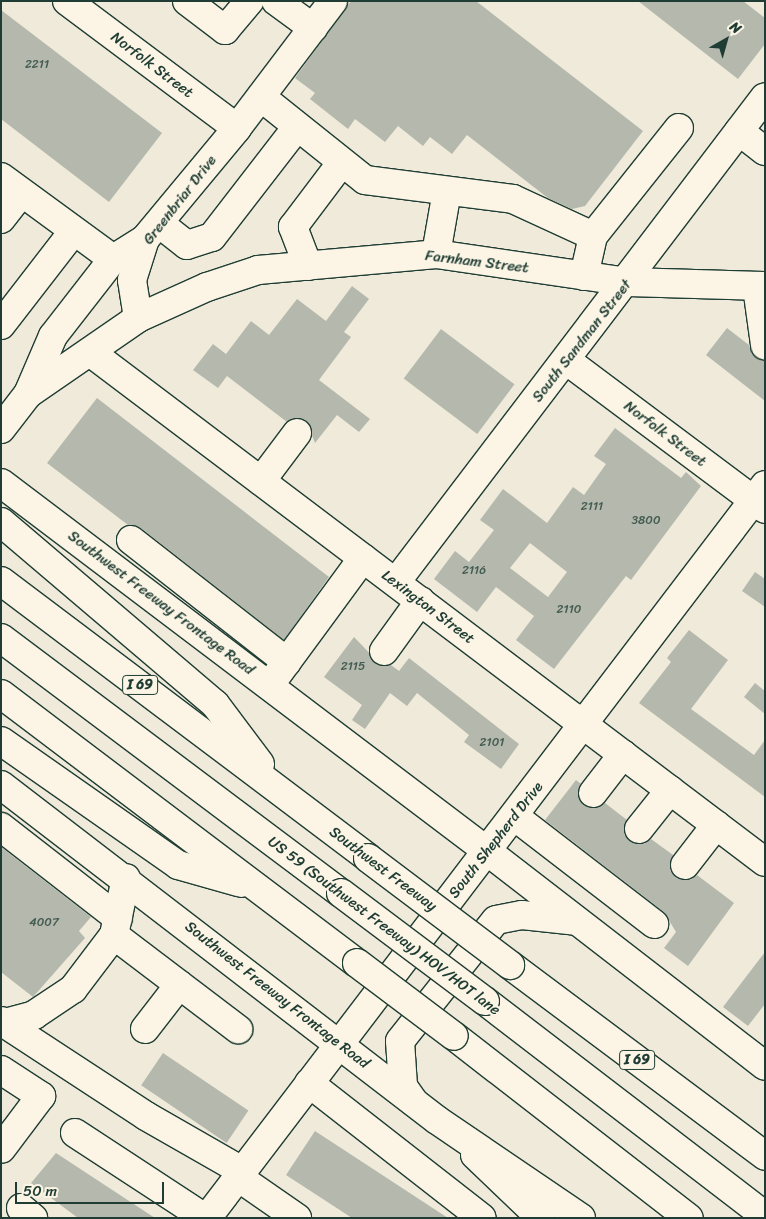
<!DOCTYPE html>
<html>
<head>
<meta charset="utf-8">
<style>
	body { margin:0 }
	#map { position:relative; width:766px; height:1219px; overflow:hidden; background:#efeada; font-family:Sriracha,sans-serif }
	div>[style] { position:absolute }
	.building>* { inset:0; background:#b5b9ad; transform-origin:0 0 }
	.roads { filter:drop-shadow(1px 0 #1f3d34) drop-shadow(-1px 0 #1f3d34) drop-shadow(0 1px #1f3d34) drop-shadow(0 -1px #1f3d34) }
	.minor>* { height:28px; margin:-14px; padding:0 14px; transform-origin:14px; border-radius:14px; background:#fcf5e5 }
	.major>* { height:28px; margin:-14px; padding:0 14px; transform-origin:14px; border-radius:14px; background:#fcf5e5 }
	.highway>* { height:28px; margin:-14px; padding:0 14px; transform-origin:14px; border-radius:14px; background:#fcf5e5 }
	.bridges { filter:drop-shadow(1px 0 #1f3d34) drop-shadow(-1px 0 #1f3d34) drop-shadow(0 1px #1f3d34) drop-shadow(0 -1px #1f3d34) }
	.highway-bridge>* { height:28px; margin:-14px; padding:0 14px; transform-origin:14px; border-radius:14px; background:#fcf5e5 }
	span { translate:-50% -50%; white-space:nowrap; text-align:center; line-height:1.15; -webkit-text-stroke:4.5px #fcf5e5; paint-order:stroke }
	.number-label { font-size:12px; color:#445c52 }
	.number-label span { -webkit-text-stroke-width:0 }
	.shield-label span { padding:1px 4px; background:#fcf5e5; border:1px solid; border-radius:4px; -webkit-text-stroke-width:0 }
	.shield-label { font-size:14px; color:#1f3d34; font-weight:700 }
	.street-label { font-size:15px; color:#1f3d34 }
	.frame { position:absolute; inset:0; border:2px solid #1f3d34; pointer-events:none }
	.north { position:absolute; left:701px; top:15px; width:50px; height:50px; -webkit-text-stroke:4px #fcf5e5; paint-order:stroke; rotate:38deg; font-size:14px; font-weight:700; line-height:20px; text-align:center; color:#1f3d34 }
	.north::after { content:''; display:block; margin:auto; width:18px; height:22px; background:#1f3d34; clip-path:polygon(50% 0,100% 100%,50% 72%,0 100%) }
	.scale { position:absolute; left:15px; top:1182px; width:149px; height:22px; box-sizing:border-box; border:2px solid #1f3d34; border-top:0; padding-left:6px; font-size:15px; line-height:18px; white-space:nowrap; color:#1f3d34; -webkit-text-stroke:4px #fcf5e5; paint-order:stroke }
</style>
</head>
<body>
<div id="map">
	<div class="building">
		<i style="clip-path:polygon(351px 1px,476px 1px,643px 131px,585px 206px,572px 209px,548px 198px,467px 135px,452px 154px,430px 137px,423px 146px,398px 126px,385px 142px,355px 119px,348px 129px,310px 99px,315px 93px,295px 78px)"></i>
		<i style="clip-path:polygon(638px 1px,743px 1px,765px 18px,765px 44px,738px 79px)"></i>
		<i style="clip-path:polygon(1px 10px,162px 133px,109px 202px,1px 119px)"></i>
		<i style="clip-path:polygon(352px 286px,369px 299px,344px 332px,351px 337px,319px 380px,370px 419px,359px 432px,337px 415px,315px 443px,306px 420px,287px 422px,227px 376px,218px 388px,193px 370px,213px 344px,226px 354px,251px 321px,269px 335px,297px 299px,326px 321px)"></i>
		<i style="clip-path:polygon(727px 328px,749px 345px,753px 355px,765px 360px,765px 401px,706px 355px)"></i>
		<i style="left:441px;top:329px;width:92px;height:62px;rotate:37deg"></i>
		<i style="clip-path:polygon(97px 398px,329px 577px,284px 640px,141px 528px,128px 525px,47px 463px)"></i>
		<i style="clip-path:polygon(evenodd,615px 428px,681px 478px,686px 472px,701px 486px,631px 580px,626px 576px,554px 669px,516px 640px,534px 616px,496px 587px,477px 612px,434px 579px,455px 551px,469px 562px,494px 530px,480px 520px,503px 489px,547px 523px,573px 487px,584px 495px,606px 464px,594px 456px,615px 428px,530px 543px,567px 572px,548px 597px,510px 568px,530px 543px)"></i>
		<i style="clip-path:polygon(755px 572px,765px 579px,765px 607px,742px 591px)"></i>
		<i style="clip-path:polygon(689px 630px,728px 660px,691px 709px,754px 755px,765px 740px,765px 797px,639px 703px,671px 662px,667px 658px)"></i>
		<i style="clip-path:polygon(354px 637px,382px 666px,391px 665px,399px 671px,409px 658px,519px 744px,501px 769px,464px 742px,469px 735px,417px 693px,407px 706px,390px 693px,365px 729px,352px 720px,362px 705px,324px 677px)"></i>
		<i style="clip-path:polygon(755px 683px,765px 691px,765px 714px,744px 697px)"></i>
		<i style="clip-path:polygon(576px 780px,581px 784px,578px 791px,583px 805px,591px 808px,605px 803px,627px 820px,624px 834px,630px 841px,644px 844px,651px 839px,673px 855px,670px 870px,676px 878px,690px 880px,697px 875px,734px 903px,688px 966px,664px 948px,676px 932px,664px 912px,545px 820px)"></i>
		<i style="clip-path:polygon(1px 847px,91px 917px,79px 931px,85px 938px,33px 997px,1px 972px)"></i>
		<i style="clip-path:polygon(765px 952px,765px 1004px,748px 1026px,723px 1007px)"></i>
		<i style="left:163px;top:1053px;width:103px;height:39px;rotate:34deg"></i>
		<i style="clip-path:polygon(315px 1131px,448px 1218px,352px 1218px,286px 1175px)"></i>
		<i style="clip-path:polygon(56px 1153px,155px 1218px,78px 1218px,31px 1183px)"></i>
	</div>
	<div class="roads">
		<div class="minor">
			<i style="left:67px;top:1px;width:212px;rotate:36.8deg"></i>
			<i style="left:187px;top:1px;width:48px;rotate:37.3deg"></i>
			<i style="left:225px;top:30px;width:38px;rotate:-50deg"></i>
			<i style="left:276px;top:1px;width:46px;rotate:36.1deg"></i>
			<i style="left:261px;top:97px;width:133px;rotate:38.6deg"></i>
			<i style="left:365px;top:180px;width:149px;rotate:7.3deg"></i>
			<i style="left:513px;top:199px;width:88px;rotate:24.8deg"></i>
			<i style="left:739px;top:131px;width:33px;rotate:38deg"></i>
			<i style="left:1px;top:177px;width:139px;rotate:36.2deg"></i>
			<i style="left:1px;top:219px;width:33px;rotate:-52deg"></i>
			<i style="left:160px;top:224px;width:34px;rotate:38deg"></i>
			<i style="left:187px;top:245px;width:26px;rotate:-18deg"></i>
			<i style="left:212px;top:237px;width:139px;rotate:-52.3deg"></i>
			<i style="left:436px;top:254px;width:64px;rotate:-80.1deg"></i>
			<i style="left:308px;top:266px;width:42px;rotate:-111deg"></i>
			<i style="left:293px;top:227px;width:81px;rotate:-53deg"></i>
			<i style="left:584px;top:276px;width:41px;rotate:-77.3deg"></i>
			<i style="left:593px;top:236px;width:138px;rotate:-51.5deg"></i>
			<i style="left:757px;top:287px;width:59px;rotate:82.1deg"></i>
			<i style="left:138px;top:318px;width:38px;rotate:-99deg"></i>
			<i style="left:132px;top:280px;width:43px;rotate:-72.4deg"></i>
			<i style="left:145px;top:239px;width:144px;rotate:-50.3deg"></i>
			<i style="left:237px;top:128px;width:159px;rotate:-52.9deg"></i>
			<i style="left:1px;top:325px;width:118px;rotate:-52.3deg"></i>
			<i style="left:90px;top:352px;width:846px;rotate:37.07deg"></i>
			<i style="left:566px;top:360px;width:249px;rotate:36.8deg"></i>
			<i style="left:261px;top:481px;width:60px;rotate:-53.1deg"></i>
			<i style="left:131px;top:540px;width:198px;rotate:38deg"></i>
			<i style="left:396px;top:582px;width:609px;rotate:-52.74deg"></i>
			<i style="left:384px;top:651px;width:62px;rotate:-54.2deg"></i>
			<i style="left:277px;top:675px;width:145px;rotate:-53.7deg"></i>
			<i style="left:593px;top:793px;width:49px;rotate:-52.4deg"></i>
			<i style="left:514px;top:816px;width:177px;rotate:37.6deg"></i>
			<i style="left:1px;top:827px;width:148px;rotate:37.9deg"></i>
			<i style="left:639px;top:829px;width:50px;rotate:-51.5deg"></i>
			<i style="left:685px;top:865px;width:51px;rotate:-52.2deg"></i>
			<i style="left:114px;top:935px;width:156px;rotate:37.2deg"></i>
			<i style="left:1px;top:1021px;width:173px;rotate:33.2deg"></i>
			<i style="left:146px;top:1116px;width:111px;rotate:29.8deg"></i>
			<i style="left:5px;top:1023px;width:30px;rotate:-15deg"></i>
			<i style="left:34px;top:1015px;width:47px;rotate:-33.7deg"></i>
			<i style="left:73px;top:989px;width:68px;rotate:-52.8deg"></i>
			<i style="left:114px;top:935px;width:58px;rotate:-78.1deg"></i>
			<i style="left:145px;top:1029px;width:56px;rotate:-52.3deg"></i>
			<i style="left:1px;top:1070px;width:48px;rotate:33deg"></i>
			<i style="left:41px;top:1096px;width:66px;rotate:127deg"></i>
			<i style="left:309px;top:1083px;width:219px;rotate:38deg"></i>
			<i style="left:75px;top:1133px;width:155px;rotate:33.2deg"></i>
			<i style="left:475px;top:1155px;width:91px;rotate:43.7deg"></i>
			<i style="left:238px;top:1177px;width:72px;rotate:34.8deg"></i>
			<i style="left:21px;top:1208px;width:16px;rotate:40deg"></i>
		</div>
		<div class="major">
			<i style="left:28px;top:394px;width:63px;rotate:-66.7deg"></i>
			<i style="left:53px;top:336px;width:98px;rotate:-52.1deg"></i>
			<i style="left:113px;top:259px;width:38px;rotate:-32deg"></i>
			<i style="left:1px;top:429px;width:44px;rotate:-52.4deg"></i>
			<i style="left:28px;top:394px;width:134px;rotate:-34.6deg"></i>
			<i style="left:138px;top:318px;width:76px;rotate:-24.2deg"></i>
			<i style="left:207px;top:287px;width:54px;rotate:-18.4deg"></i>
			<i style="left:258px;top:270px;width:179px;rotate:-5.1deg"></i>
			<i style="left:436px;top:254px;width:194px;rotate:8.3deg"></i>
			<i style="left:628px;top:282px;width:137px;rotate:1.7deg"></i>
			<i style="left:1px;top:483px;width:610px;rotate:37.13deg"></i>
			<i style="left:1px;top:785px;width:550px;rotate:37.54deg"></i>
			<i style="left:207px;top:1218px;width:921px;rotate:-52.72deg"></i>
		</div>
		<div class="highway">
			<i style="left:1px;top:522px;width:281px;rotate:40.4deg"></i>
			<i style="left:215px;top:704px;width:75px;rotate:53.1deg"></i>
			<i style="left:1px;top:581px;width:460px;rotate:37deg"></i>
			<i style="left:1px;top:638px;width:425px;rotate:36.9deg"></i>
			<i style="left:1px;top:694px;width:446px;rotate:37.1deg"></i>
			<i style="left:1px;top:741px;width:216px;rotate:35deg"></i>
			<i style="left:178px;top:865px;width:66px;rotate:15.7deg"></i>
			<i style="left:487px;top:851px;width:351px;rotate:37.7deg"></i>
			<i style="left:510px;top:965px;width:319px;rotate:36.8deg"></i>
			<i style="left:485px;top:1001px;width:353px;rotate:37.5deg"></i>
			<i style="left:454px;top:1036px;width:297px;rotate:37.8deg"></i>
			<i style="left:414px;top:1102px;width:19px;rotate:-125deg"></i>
			<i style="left:403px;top:1086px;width:45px;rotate:-93.8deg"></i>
			<i style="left:400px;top:1041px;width:154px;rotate:-51.6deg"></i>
			<i style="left:496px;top:920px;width:26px;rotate:-11deg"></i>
			<i style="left:522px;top:915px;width:54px;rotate:6.3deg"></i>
			<i style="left:437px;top:1120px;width:174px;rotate:34.2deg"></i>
		</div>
	</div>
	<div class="bridges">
		<div class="highway-bridge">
			<i style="left:368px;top:858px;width:178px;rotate:37deg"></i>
			<i style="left:341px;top:893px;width:180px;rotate:36.9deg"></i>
			<i style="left:357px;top:963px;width:121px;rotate:37deg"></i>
		</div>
	</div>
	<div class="number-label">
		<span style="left:37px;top:65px">2211</span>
		<span style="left:592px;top:507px">2111</span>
		<span style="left:646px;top:521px">3800</span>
		<span style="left:474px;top:571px">2116</span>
		<span style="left:569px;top:610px">2110</span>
		<span style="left:353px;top:667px">2115</span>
		<span style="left:492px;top:743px">2101</span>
		<span style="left:44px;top:923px">4007</span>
	</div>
	<div class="shield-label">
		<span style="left:140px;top:685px">I 69</span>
		<span style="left:637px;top:1060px">I 69</span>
	</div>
	<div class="street-label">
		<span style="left:152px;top:65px;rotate:37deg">Norfolk Street</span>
		<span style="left:180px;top:200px;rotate:-52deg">Greenbriar Drive</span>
		<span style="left:477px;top:262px;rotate:7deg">Farnham Street</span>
		<span style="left:582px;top:341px;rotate:-52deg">South Sandman Street</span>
		<span style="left:665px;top:434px;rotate:37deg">Norfolk Street</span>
		<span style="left:161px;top:603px;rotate:37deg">Southwest Freeway Frontage Road</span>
		<span style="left:428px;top:607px;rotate:37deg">Lexington Street</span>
		<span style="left:496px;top:840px;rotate:-52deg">South Shepherd Drive</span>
		<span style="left:383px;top:869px;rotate:37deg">Southwest Freeway</span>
		<span style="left:384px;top:926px;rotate:37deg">US 59 (Southwest Freeway) HOV/HOT lane</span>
		<span style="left:277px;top:995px;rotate:38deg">Southwest Freeway Frontage Road</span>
	</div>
	<div class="frame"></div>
	<div class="north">N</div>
	<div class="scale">50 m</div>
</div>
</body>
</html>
